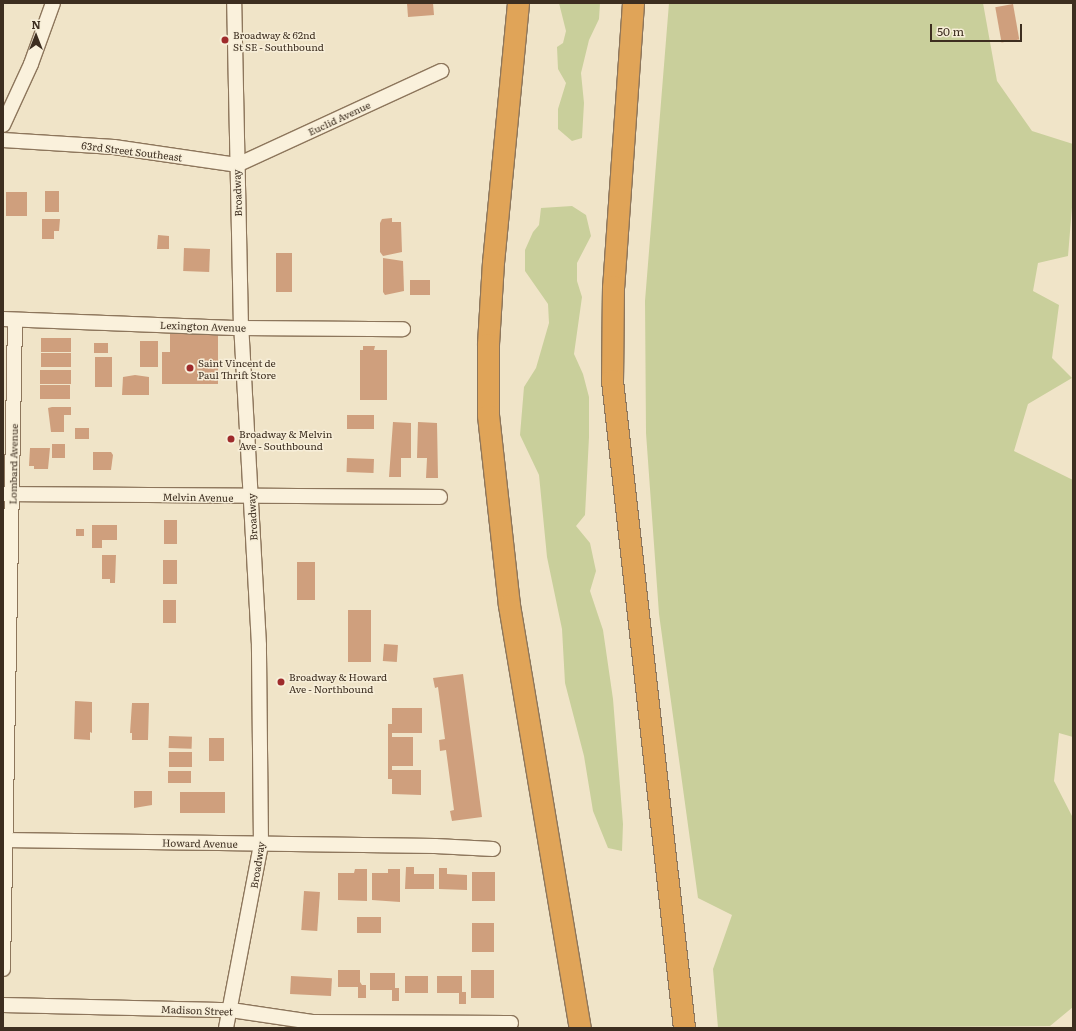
<!DOCTYPE html>
<html>
<head>
<meta charset="utf-8">
<style>
	body { margin:0 }
	#map { position:relative; width:1076px; height:1031px; overflow:hidden; background:#f0e4c8; font-family:Literata,serif }
	div>[style] { position:absolute }
	.green>* { inset:0; background:#c9cf9b }
	.building>* { inset:0; background:#cf9f7d; transform-origin:0 0 }
	.roads { filter:drop-shadow(1px 0 #8d765c) drop-shadow(-1px 0 #8d765c) drop-shadow(0 1px #8d765c) drop-shadow(0 -1px #8d765c) }
	.minor>* { height:14px; margin:-7px; padding:0 7px; transform-origin:7px; border-radius:7px; background:#faf1dc }
	.highway>* { height:21px; margin:-10.5px; padding:0 10.5px; transform-origin:10.5px; border-radius:10.5px; background:#e0a458 }
	.dots>* { width:11px; height:11px; translate:-50% -50%; box-sizing:border-box; border:2px solid #f7eed8; border-radius:50% }
	span { translate:-50% -50%; white-space:nowrap; text-align:center; line-height:1.15; -webkit-text-stroke:3px #f7eed8; paint-order:stroke }
	.poi-label { font-size:10px; color:#3d2e20 }
	.left { translate:0 -50%; text-align:left }
	.street-label { font-size:10px; color:#3d2e20 }
	.frame { position:absolute; inset:0; border:4px solid #3d2e20; pointer-events:none }
	.north { position:absolute; left:16px; top:16px; width:40px; height:40px; -webkit-text-stroke:3px #f7eed8; paint-order:stroke; rotate:0deg; font-size:11px; font-weight:700; line-height:16px; text-align:center; color:#3d2e20 }
	.north::after { content:''; display:block; margin:auto; width:14px; height:18px; background:#3d2e20; clip-path:polygon(50% 0,100% 100%,50% 72%,0 100%) }
	.scale { position:absolute; left:930px; top:24px; width:92px; height:18px; box-sizing:border-box; border:2px solid #3d2e20; border-top:0; padding-left:5px; font-size:12px; line-height:14px; white-space:nowrap; color:#3d2e20; -webkit-text-stroke:3px #f7eed8; paint-order:stroke }
</style>
</head>
<body>
<div id="map">
	<div class="green">
		<i style="clip-path:polygon(559px 3px,600px 3px,599px 19px,589px 40px,581px 73px,584px 103px,582px 138px,572px 141px,558px 129px,558px 109px,566px 83px,558px 69px,557px 47px,563px 43px,566px 31px)"></i>
		<i style="clip-path:polygon(669px 3px,983px 3px,997px 81px,1032px 131px,1073px 144px,1073px 195px,1068px 256px,1038px 263px,1033px 291px,1059px 305px,1052px 358px,1072px 378px,1028px 404px,1014px 451px,1073px 480px,1073px 737px,1059px 733px,1054px 781px,1073px 818px,1073px 1007px,1050px 1026px,718px 1028px,713px 969px,732px 915px,698px 898px,659px 614px,646px 433px,645px 301px)"></i>
		<i style="clip-path:polygon(572px 206px,586px 215px,591px 236px,577px 263px,577px 281px,582px 297px,574px 354px,583px 374px,589px 397px,589px 437px,585px 515px,576px 526px,590px 543px,596px 571px,590px 591px,603px 630px,613px 699px,623px 824px,622px 851px,608px 848px,593px 811px,584px 756px,565px 683px,562px 629px,547px 557px,539px 475px,520px 435px,524px 387px,536px 368px,549px 323px,548px 304px,525px 271px,525px 250px,533px 232px,539px 225px,541px 208px)"></i>
	</div>
	<div class="building">
		<i style="clip-path:polygon(407px 3px,433px 3px,434px 15px,408px 17px)"></i>
		<i style="left:1013px;top:4px;width:36px;height:18px;rotate:80deg"></i>
		<i style="left:45px;top:191px;width:14px;height:21px"></i>
		<i style="left:6px;top:192px;width:21px;height:24px"></i>
		<i style="clip-path:polygon(392px 218px,392px 222px,401px 222px,402px 252px,383px 256px,380px 252px,380px 223px,382px 219px)"></i>
		<i style="clip-path:polygon(42px 219px,60px 219px,59px 231px,54px 231px,54px 239px,42px 239px)"></i>
		<i style="clip-path:polygon(158px 235px,169px 236px,169px 249px,157px 249px)"></i>
		<i style="left:184px;top:248px;width:26px;height:23px;rotate:2deg"></i>
		<i style="left:276px;top:253px;width:16px;height:39px"></i>
		<i style="clip-path:polygon(383px 258px,403px 261px,404px 291px,385px 295px,383px 292px)"></i>
		<i style="left:430px;top:280px;width:15px;height:20px;rotate:90deg"></i>
		<i style="clip-path:polygon(170px 334px,218px 334px,218px 384px,162px 384px,162px 352px,170px 352px)"></i>
		<i style="left:41px;top:338px;width:30px;height:14px"></i>
		<i style="left:140px;top:341px;width:18px;height:26px"></i>
		<i style="left:94px;top:343px;width:14px;height:10px"></i>
		<i style="clip-path:polygon(363px 346px,375px 346px,374px 350px,387px 350px,387px 400px,360px 400px,360px 350px,363px 350px)"></i>
		<i style="left:41px;top:353px;width:30px;height:14px"></i>
		<i style="left:95px;top:357px;width:17px;height:30px"></i>
		<i style="left:40px;top:370px;width:31px;height:14px"></i>
		<i style="clip-path:polygon(135px 375px,149px 377px,149px 395px,122px 395px,123px 377px)"></i>
		<i style="left:40px;top:385px;width:30px;height:14px"></i>
		<i style="clip-path:polygon(52px 407px,71px 407px,71px 415px,64px 415px,64px 432px,51px 432px,48px 408px)"></i>
		<i style="left:347px;top:415px;width:27px;height:14px"></i>
		<i style="clip-path:polygon(393px 422px,411px 423px,411px 458px,401px 458px,401px 477px,389px 477px)"></i>
		<i style="clip-path:polygon(418px 422px,437px 423px,438px 478px,426px 478px,427px 458px,417px 458px)"></i>
		<i style="left:75px;top:428px;width:14px;height:11px"></i>
		<i style="left:52px;top:444px;width:13px;height:14px"></i>
		<i style="clip-path:polygon(30px 448px,50px 448px,48px 469px,34px 469px,34px 466px,29px 466px)"></i>
		<i style="clip-path:polygon(93px 452px,111px 452px,113px 455px,111px 470px,93px 470px)"></i>
		<i style="left:347px;top:458px;width:27px;height:14px;rotate:2deg"></i>
		<i style="left:164px;top:520px;width:13px;height:24px"></i>
		<i style="clip-path:polygon(92px 525px,117px 525px,117px 540px,102px 540px,102px 548px,92px 548px)"></i>
		<i style="left:76px;top:529px;width:8px;height:7px"></i>
		<i style="clip-path:polygon(102px 555px,116px 555px,115px 583px,110px 583px,110px 579px,102px 579px)"></i>
		<i style="left:163px;top:560px;width:14px;height:24px"></i>
		<i style="left:297px;top:562px;width:18px;height:38px"></i>
		<i style="left:163px;top:600px;width:13px;height:23px"></i>
		<i style="left:348px;top:610px;width:23px;height:52px"></i>
		<i style="left:384px;top:644px;width:14px;height:17px;rotate:4deg"></i>
		<i style="clip-path:polygon(463px 674px,482px 817px,452px 821px,450px 811px,454px 810px,446px 750px,440px 751px,439px 740px,445px 739px,438px 687px,435px 688px,433px 678px)"></i>
		<i style="clip-path:polygon(75px 701px,92px 702px,92px 733px,90px 732px,90px 740px,74px 739px)"></i>
		<i style="clip-path:polygon(132px 703px,149px 703px,148px 740px,132px 740px,132px 733px,130px 733px)"></i>
		<i style="clip-path:polygon(392px 708px,422px 708px,422px 733px,392px 733px,392px 737px,413px 737px,413px 766px,392px 766px,392px 770px,421px 770px,421px 795px,392px 794px,392px 779px,388px 779px,388px 724px,392px 724px)"></i>
		<i style="left:169px;top:736px;width:23px;height:12px;rotate:2deg"></i>
		<i style="left:209px;top:738px;width:15px;height:23px"></i>
		<i style="left:169px;top:752px;width:23px;height:15px"></i>
		<i style="left:168px;top:771px;width:23px;height:12px"></i>
		<i style="clip-path:polygon(134px 791px,152px 791px,152px 805px,134px 808px)"></i>
		<i style="left:180px;top:792px;width:45px;height:21px"></i>
		<i style="clip-path:polygon(406px 867px,414px 867px,414px 874px,434px 874px,434px 889px,405px 889px)"></i>
		<i style="clip-path:polygon(439px 868px,447px 868px,447px 874px,467px 875px,467px 890px,439px 889px)"></i>
		<i style="clip-path:polygon(355px 869px,367px 869px,367px 901px,338px 900px,338px 873px,354px 873px)"></i>
		<i style="clip-path:polygon(388px 869px,400px 869px,400px 902px,372px 900px,372px 873px,388px 873px)"></i>
		<i style="left:472px;top:872px;width:23px;height:29px"></i>
		<i style="left:304px;top:891px;width:16px;height:39px;rotate:4deg"></i>
		<i style="left:357px;top:917px;width:24px;height:16px"></i>
		<i style="left:472px;top:923px;width:22px;height:29px"></i>
		<i style="clip-path:polygon(338px 970px,360px 970px,360px 982px,362px 985px,366px 985px,366px 998px,358px 998px,358px 987px,338px 987px)"></i>
		<i style="left:471px;top:970px;width:23px;height:28px"></i>
		<i style="clip-path:polygon(370px 973px,395px 973px,395px 988px,399px 988px,399px 1001px,392px 1001px,392px 990px,370px 990px)"></i>
		<i style="left:291px;top:976px;width:41px;height:18px;rotate:3deg"></i>
		<i style="left:405px;top:976px;width:23px;height:17px"></i>
		<i style="clip-path:polygon(437px 976px,462px 976px,462px 992px,466px 992px,466px 1004px,459px 1004px,459px 993px,437px 993px)"></i>
	</div>
	<div class="roads">
		<div class="minor">
			<i style="left:3px;top:125px;width:67px;rotate:-65.3deg"></i>
			<i style="left:31px;top:64px;width:65px;rotate:-70.2deg"></i>
			<i style="left:3px;top:140px;width:111px;rotate:3.6deg"></i>
			<i style="left:114px;top:147px;width:124px;rotate:8.3deg"></i>
			<i style="left:237px;top:165px;width:225px;rotate:-24.7deg"></i>
			<i style="left:3px;top:319px;width:238px;rotate:2.2deg"></i>
			<i style="left:241px;top:328px;width:162px;rotate:0.4deg"></i>
			<i style="left:3px;top:494px;width:437px;rotate:0.4deg"></i>
			<i style="left:3px;top:840px;width:432px;rotate:0.8deg"></i>
			<i style="left:435px;top:846px;width:58px;rotate:3deg"></i>
			<i style="left:3px;top:969px;width:649px;rotate:-88.94deg"></i>
			<i style="left:3px;top:1005px;width:228px;rotate:1.3deg"></i>
			<i style="left:231px;top:1010px;width:82px;rotate:8.4deg"></i>
			<i style="left:312px;top:1022px;width:199px;rotate:0.3deg"></i>
			<i style="left:226px;top:1028px;width:187px;rotate:-79.2deg"></i>
			<i style="left:261px;top:844px;width:199px;rotate:-90.6deg"></i>
			<i style="left:259px;top:645px;width:318px;rotate:-93.2deg"></i>
			<i style="left:241px;top:328px;width:325px;rotate:-91.2deg"></i>
		</div>
		<div class="highway">
			<i style="left:518px;top:3px;width:260px;rotate:95.5deg"></i>
			<i style="left:493px;top:262px;width:82px;rotate:93.5deg"></i>
			<i style="left:488px;top:344px;width:71px;rotate:90deg"></i>
			<i style="left:488px;top:415px;width:191px;rotate:83.7deg"></i>
			<i style="left:509px;top:605px;width:429px;rotate:80.5deg"></i>
			<i style="left:633px;top:3px;width:284px;rotate:94deg"></i>
			<i style="left:613px;top:286px;width:94px;rotate:90.6deg"></i>
			<i style="left:612px;top:380px;width:652px;rotate:83.66deg"></i>
		</div>
	</div>
	<div class="dots">
		<i style="left:225px;top:40px;background:#9e2a2b"></i>
		<i style="left:190px;top:368px;background:#9e2a2b"></i>
		<i style="left:231px;top:439px;background:#9e2a2b"></i>
		<i style="left:281px;top:682px;background:#9e2a2b"></i>
	</div>
	<div class="poi-label">
		<span class="left" style="left:233px;top:40px">Broadway &amp; 62nd<br>St SE - Southbound</span>
		<span class="left" style="left:198px;top:368px">Saint Vincent de<br>Paul Thrift Store</span>
		<span class="left" style="left:239px;top:439px">Broadway &amp; Melvin<br>Ave - Southbound</span>
		<span class="left" style="left:289px;top:682px">Broadway &amp; Howard<br>Ave - Northbound</span>
	</div>
	<div class="street-label">
		<span style="left:339px;top:118px;rotate:-25deg">Euclid Avenue</span>
		<span style="left:132px;top:151px;rotate:7deg">63rd Street Southeast</span>
		<span style="left:237px;top:193px;rotate:-92deg">Broadway</span>
		<span style="left:203px;top:326px;rotate:2deg">Lexington Avenue</span>
		<span style="left:13px;top:464px;rotate:-89deg">Lombard Avenue</span>
		<span style="left:198px;top:497px;rotate:1deg">Melvin Avenue</span>
		<span style="left:252px;top:517px;rotate:-93deg">Broadway</span>
		<span style="left:200px;top:843px;rotate:1deg">Howard Avenue</span>
		<span style="left:257px;top:865px;rotate:-81deg">Broadway</span>
		<span style="left:197px;top:1010px;rotate:2deg">Madison Street</span>
	</div>
	<div class="frame"></div>
	<div class="north">N</div>
	<div class="scale">50 m</div>
</div>
</body>
</html>
